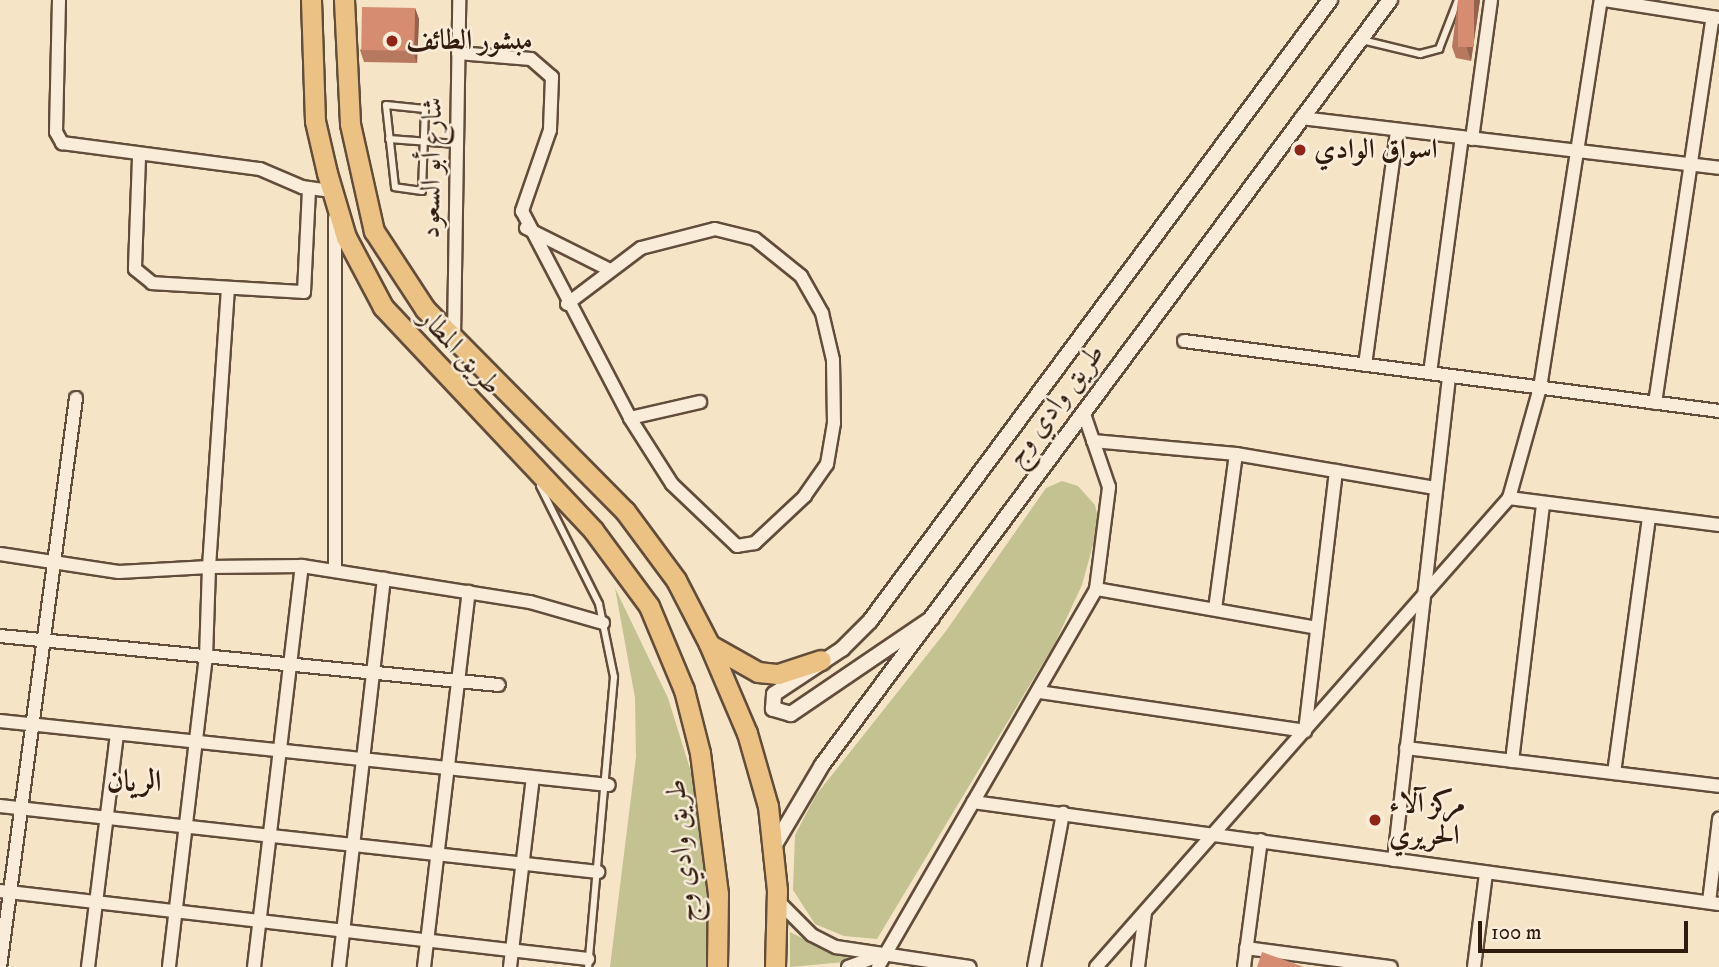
<!DOCTYPE html>
<html>
<head>
<meta charset="utf-8">
<style>
	body { margin:0 }
	#map { position:relative; width:1719px; height:967px; overflow:hidden; background:#f6e4c6; font-family:"IM FELL DW Pica",Amiri,serif }
	div>[style] { position:absolute }
	.green>* { inset:0; background:#c3c290 }
	.roads { filter:drop-shadow(2px 0 #624d3a) drop-shadow(-2px 0 #624d3a) drop-shadow(0 2px #624d3a) drop-shadow(0 -2px #624d3a) }
	.service>* { height:6px; margin:-3px; padding:0 3px; transform-origin:3px; border-radius:3px; background:#f9edda }
	.minor>* { height:12px; margin:-6px; padding:0 6px; transform-origin:6px; border-radius:6px; background:#f9edda }
	.tertiary>* { height:14px; margin:-7px; padding:0 7px; transform-origin:7px; border-radius:7px; background:#f9edda }
	.primary>* { height:19px; margin:-9.5px; padding:0 9.5px; transform-origin:9.5px; border-radius:9.5px; background:#ebc283 }
	.wall>* { inset:0; background:#b77860 }
	.shaded-wall>* { inset:0; background:#95624e }
	.building>* { inset:0; background:#d58c70; transform-origin:0 0 }
	.dots>* { width:19px; height:19px; translate:-50% -50%; box-sizing:border-box; border:4px solid #f9edda; border-radius:50% }
	span { translate:-50% -50%; white-space:nowrap; text-align:center; line-height:1.15; -webkit-text-stroke:5px #f9edda; paint-order:stroke }
	.poi-label { font-size:28px; color:#301b0c; font-weight:700 }
	.left { translate:0 -50%; text-align:left }
	.street-label { font-size:28px; color:#301b0c }
	.neighbourhood-label { font-size:30px; color:#301b0c; font-weight:700 }
	.scale { position:absolute; left:1478px; top:921px; width:210px; height:32px; box-sizing:border-box; border:4px solid #301b0c; border-top:0; padding-left:9px; font-size:21px; line-height:24px; white-space:nowrap; color:#301b0c; -webkit-text-stroke:5px #f9edda; paint-order:stroke }
</style>
</head>
<body>
<div id="map">
	<div class="green">
		<i style="clip-path:polygon(1062px 481px,1078px 486px,1095px 505px,1099px 523px,1082px 585px,1055px 643px,877px 939px,844px 936px,815px 924px,793px 890px,795px 835px,816px 795px,946px 631px,1046px 488px)"></i>
		<i style="clip-path:polygon(615px 588px,668px 698px,695px 785px,709px 878px,706px 967px,610px 967px,636px 757px,635px 698px)"></i>
		<i style="clip-path:polygon(790px 932px,822px 948px,856px 961px,790px 967px)"></i>
	</div>
	<div class="roads">
		<div class="service">
			<i style="left:1362px;top:40px;width:60px;rotate:13.6deg"></i>
			<i style="left:1420px;top:54px;width:20px;rotate:-15deg"></i>
			<i style="left:1439px;top:49px;width:53px;rotate:-68.8deg"></i>
			<i style="left:386px;top:105px;width:39px;rotate:6deg"></i>
			<i style="left:425px;top:109px;width:82px;rotate:92.1deg"></i>
			<i style="left:422px;top:191px;width:27px;rotate:-172deg"></i>
			<i style="left:395px;top:187px;width:82px;rotate:-96.3deg"></i>
			<i style="left:389px;top:139px;width:68px;rotate:4.2deg"></i>
			<i style="left:540px;top:486px;width:132px;rotate:63.4deg"></i>
			<i style="left:599px;top:604px;width:75px;rotate:78.4deg"></i>
			<i style="left:614px;top:677px;width:291px;rotate:95.1deg"></i>
		</div>
		<div class="minor">
			<i style="left:59px;top:0;width:132px;rotate:91.3deg"></i>
			<i style="left:56px;top:132px;width:13px;rotate:61deg"></i>
			<i style="left:62px;top:143px;width:200px;rotate:7.5deg"></i>
			<i style="left:260px;top:169px;width:46px;rotate:23.2deg"></i>
			<i style="left:302px;top:187px;width:30px;rotate:8deg"></i>
			<i style="left:1604px;top:0;width:115px;rotate:9deg"></i>
			<i style="left:458px;top:53px;width:73px;rotate:4.7deg"></i>
			<i style="left:531px;top:59px;width:28px;rotate:41deg"></i>
			<i style="left:552px;top:77px;width:53px;rotate:92.2deg"></i>
			<i style="left:550px;top:130px;width:86px;rotate:109.1deg"></i>
			<i style="left:522px;top:211px;width:233px;rotate:62.4deg"></i>
			<i style="left:630px;top:418px;width:72px;rotate:-12.9deg"></i>
			<i style="left:1301px;top:118px;width:421px;rotate:6.8deg"></i>
			<i style="left:1472px;top:139px;width:140px;rotate:-82.2deg"></i>
			<i style="left:139px;top:158px;width:111px;rotate:92.1deg"></i>
			<i style="left:135px;top:269px;width:22px;rotate:39deg"></i>
			<i style="left:152px;top:283px;width:152px;rotate:3.4deg"></i>
			<i style="left:304px;top:292px;width:104px;rotate:-87.2deg"></i>
			<i style="left:526px;top:228px;width:92px;rotate:26.6deg"></i>
			<i style="left:228px;top:288px;width:280px;rotate:93.9deg"></i>
			<i style="left:209px;top:567px;width:93px;rotate:-0.6deg"></i>
			<i style="left:302px;top:566px;width:231px;rotate:9deg"></i>
			<i style="left:530px;top:602px;width:76px;rotate:16deg"></i>
			<i style="left:567px;top:304px;width:93px;rotate:-37.1deg"></i>
			<i style="left:641px;top:248px;width:76px;rotate:-14.4deg"></i>
			<i style="left:715px;top:229px;width:41px;rotate:14deg"></i>
			<i style="left:755px;top:239px;width:59px;rotate:38.8deg"></i>
			<i style="left:801px;top:276px;width:43px;rotate:60.4deg"></i>
			<i style="left:822px;top:313px;width:48px;rotate:76.8deg"></i>
			<i style="left:833px;top:360px;width:63px;rotate:89.1deg"></i>
			<i style="left:834px;top:423px;width:42px;rotate:99.7deg"></i>
			<i style="left:827px;top:464px;width:39px;rotate:125deg"></i>
			<i style="left:805px;top:496px;width:69px;rotate:136.8deg"></i>
			<i style="left:755px;top:543px;width:18px;rotate:171deg"></i>
			<i style="left:737px;top:546px;width:90px;rotate:-136.4deg"></i>
			<i style="left:672px;top:484px;width:78px;rotate:-122.5deg"></i>
			<i style="left:454px;top:337px;width:337px;rotate:-89.1deg"></i>
			<i style="left:1184px;top:341px;width:540px;rotate:7.45deg"></i>
			<i style="left:1365px;top:365px;width:237px;rotate:-82.2deg"></i>
			<i style="left:1430px;top:373px;width:238px;rotate:-82.3deg"></i>
			<i style="left:1655px;top:403px;width:390px;rotate:-81.5deg"></i>
			<i style="left:1093px;top:441px;width:144px;rotate:5.2deg"></i>
			<i style="left:1236px;top:454px;width:202px;rotate:9.7deg"></i>
			<i style="left:1509px;top:498px;width:212px;rotate:7.3deg"></i>
			<i style="left:0;top:554px;width:120px;rotate:8.6deg"></i>
			<i style="left:119px;top:572px;width:90px;rotate:-3.2deg"></i>
			<i style="left:209px;top:567px;width:89px;rotate:91.9deg"></i>
			<i style="left:206px;top:656px;width:313px;rotate:96.8deg"></i>
			<i style="left:335px;top:571px;width:353px;rotate:-90deg"></i>
			<i style="left:1096px;top:589px;width:224px;rotate:10deg"></i>
			<i style="left:1215px;top:609px;width:156px;rotate:-82.3deg"></i>
			<i style="left:0;top:636px;width:501px;rotate:5.61deg"></i>
			<i style="left:1039px;top:692px;width:269px;rotate:8.3deg"></i>
			<i style="left:1305px;top:731px;width:262px;rotate:-83.2deg"></i>
			<i style="left:0;top:721px;width:612px;rotate:6deg"></i>
			<i style="left:1406px;top:748px;width:315px;rotate:6.9deg"></i>
			<i style="left:1512px;top:761px;width:260px;rotate:-83.1deg"></i>
			<i style="left:1614px;top:773px;width:258px;rotate:-82.2deg"></i>
			<i style="left:973px;top:802px;width:753px;rotate:7.79deg"></i>
			<i style="left:0;top:806px;width:602px;rotate:6.3deg"></i>
			<i style="left:1394px;top:860px;width:487px;rotate:-83.5deg"></i>
			<i style="left:0;top:891px;width:592px;rotate:6.6deg"></i>
			<i style="left:777px;top:900px;width:49px;rotate:45deg"></i>
			<i style="left:812px;top:935px;width:27px;rotate:27deg"></i>
			<i style="left:836px;top:947px;width:135px;rotate:8.5deg"></i>
			<i style="left:1709px;top:902px;width:84px;rotate:-83.1deg"></i>
			<i style="left:1246px;top:948px;width:146px;rotate:7.5deg"></i>
			<i style="left:0;top:967px;width:574px;rotate:-82.39deg"></i>
			<i style="left:88px;top:967px;width:235px;rotate:-82.9deg"></i>
			<i style="left:254px;top:967px;width:404px;rotate:-83.2deg"></i>
			<i style="left:339px;top:967px;width:391px;rotate:-83.4deg"></i>
			<i style="left:424px;top:967px;width:378px;rotate:-83.2deg"></i>
			<i style="left:510px;top:967px;width:190px;rotate:-83.1deg"></i>
			<i style="left:848px;top:967px;width:38px;rotate:-20deg"></i>
			<i style="left:878px;top:967px;width:436px;rotate:-60deg"></i>
			<i style="left:1096px;top:589px;width:103px;rotate:-82.7deg"></i>
			<i style="left:1109px;top:487px;width:77px;rotate:-108.9deg"></i>
			<i style="left:1034px;top:967px;width:157px;rotate:-79.3deg"></i>
			<i style="left:1096px;top:967px;width:625px;rotate:-48.63deg"></i>
			<i style="left:1509px;top:498px;width:114px;rotate:-74.3deg"></i>
			<i style="left:1540px;top:388px;width:393px;rotate:-81.1deg"></i>
			<i style="left:1138px;top:967px;width:55px;rotate:-82.7deg"></i>
			<i style="left:1244px;top:967px;width:128px;rotate:-82.4deg"></i>
			<i style="left:1474px;top:967px;width:95px;rotate:-82.7deg"></i>
		</div>
		<div class="tertiary">
			<i style="left:932px;top:618px;width:171px;rotate:145.8deg"></i>
			<i style="left:791px;top:714px;width:19px;rotate:-164deg"></i>
			<i style="left:773px;top:709px;width:15px;rotate:-86deg"></i>
			<i style="left:774px;top:694px;width:82px;rotate:-33.5deg"></i>
			<i style="left:842px;top:649px;width:40px;rotate:-45deg"></i>
			<i style="left:870px;top:621px;width:773px;rotate:-53.47deg"></i>
			<i style="left:773px;top:848px;width:96px;rotate:-59.4deg"></i>
			<i style="left:822px;top:765px;width:953px;rotate:-53.41deg"></i>
		</div>
		<div class="primary">
			<i style="left:311px;top:0;width:121px;rotate:88.1deg"></i>
			<i style="left:315px;top:121px;width:53px;rotate:77deg"></i>
			<i style="left:327px;top:173px;width:67px;rotate:73.5deg"></i>
			<i style="left:346px;top:237px;width:79px;rotate:62.1deg"></i>
			<i style="left:383px;top:307px;width:306px;rotate:46.7deg"></i>
			<i style="left:593px;top:530px;width:94px;rotate:53.6deg"></i>
			<i style="left:649px;top:606px;width:91px;rotate:67.4deg"></i>
			<i style="left:684px;top:690px;width:65px;rotate:75.7deg"></i>
			<i style="left:700px;top:753px;width:142px;rotate:82.7deg"></i>
			<i style="left:718px;top:894px;width:73px;rotate:90.8deg"></i>
			<i style="left:344px;top:0;width:124px;rotate:87.2deg"></i>
			<i style="left:350px;top:124px;width:110px;rotate:77.4deg"></i>
			<i style="left:374px;top:231px;width:93px;rotate:56.8deg"></i>
			<i style="left:425px;top:309px;width:284px;rotate:45.3deg"></i>
			<i style="left:625px;top:511px;width:86px;rotate:53.5deg"></i>
			<i style="left:676px;top:580px;width:72px;rotate:62.7deg"></i>
			<i style="left:709px;top:644px;width:97px;rotate:66.9deg"></i>
			<i style="left:747px;top:733px;width:76px;rotate:74deg"></i>
			<i style="left:768px;top:806px;width:84px;rotate:83.9deg"></i>
			<i style="left:777px;top:890px;width:77px;rotate:91.5deg"></i>
			<i style="left:710px;top:645px;width:55px;rotate:29.4deg"></i>
			<i style="left:758px;top:672px;width:20px;rotate:6deg"></i>
			<i style="left:778px;top:674px;width:45px;rotate:-18deg"></i>
		</div>
	</div>
	<div class="wall">
		<i style="clip-path:polygon(1458px 0,1480px 0,1471px 61px,1456px 58px,1452px 47px)"></i>
		<i style="clip-path:polygon(415px 8px,419px 19px,417px 63px,364px 62px,360px 50px)"></i>
	</div>
	<div class="shaded-wall">
		<i style="clip-path:polygon(1474px 0,1480px 0,1471px 61px,1467px 49px)"></i>
		<i style="clip-path:polygon(415px 8px,419px 19px,417px 63px,413px 52px)"></i>
	</div>
	<div class="building">
		<i style="left:1458px;top:0;width:16px;height:47px"></i>
		<i style="left:362px;top:7px;width:53px;height:43px;rotate:1deg"></i>
		<i style="clip-path:polygon(1262px 952px,1304px 967px,1257px 967px)"></i>
	</div>
	<div class="dots">
		<i style="left:392px;top:41px;background:#8f2418"></i>
		<i style="left:1300px;top:150px;background:#8f2418"></i>
		<i style="left:1375px;top:820px;background:#8f2418"></i>
	</div>
	<div class="poi-label">
		<span class="left" style="left:406px;top:41px">مبشور الطائف</span>
		<span class="left" style="left:1314px;top:150px">اسواق الوادي</span>
		<span class="left" style="left:1389px;top:820px">مركز آلاء<br>الحريري</span>
	</div>
	<div class="street-label">
		<span style="left:432px;top:168px;rotate:-89deg">شارع أبو السعود</span>
		<span style="left:460px;top:352px;rotate:47deg">طريق المطار</span>
		<span style="left:1055px;top:405px;rotate:-53deg">طريق وادي وج</span>
		<span style="left:682px;top:851px;rotate:-95deg">طريق وادي وج</span>
	</div>
	<div class="neighbourhood-label">
		<span style="left:134px;top:783px">الريان</span>
	</div>
	<div class="scale">100 m</div>
</div>
</body>
</html>
